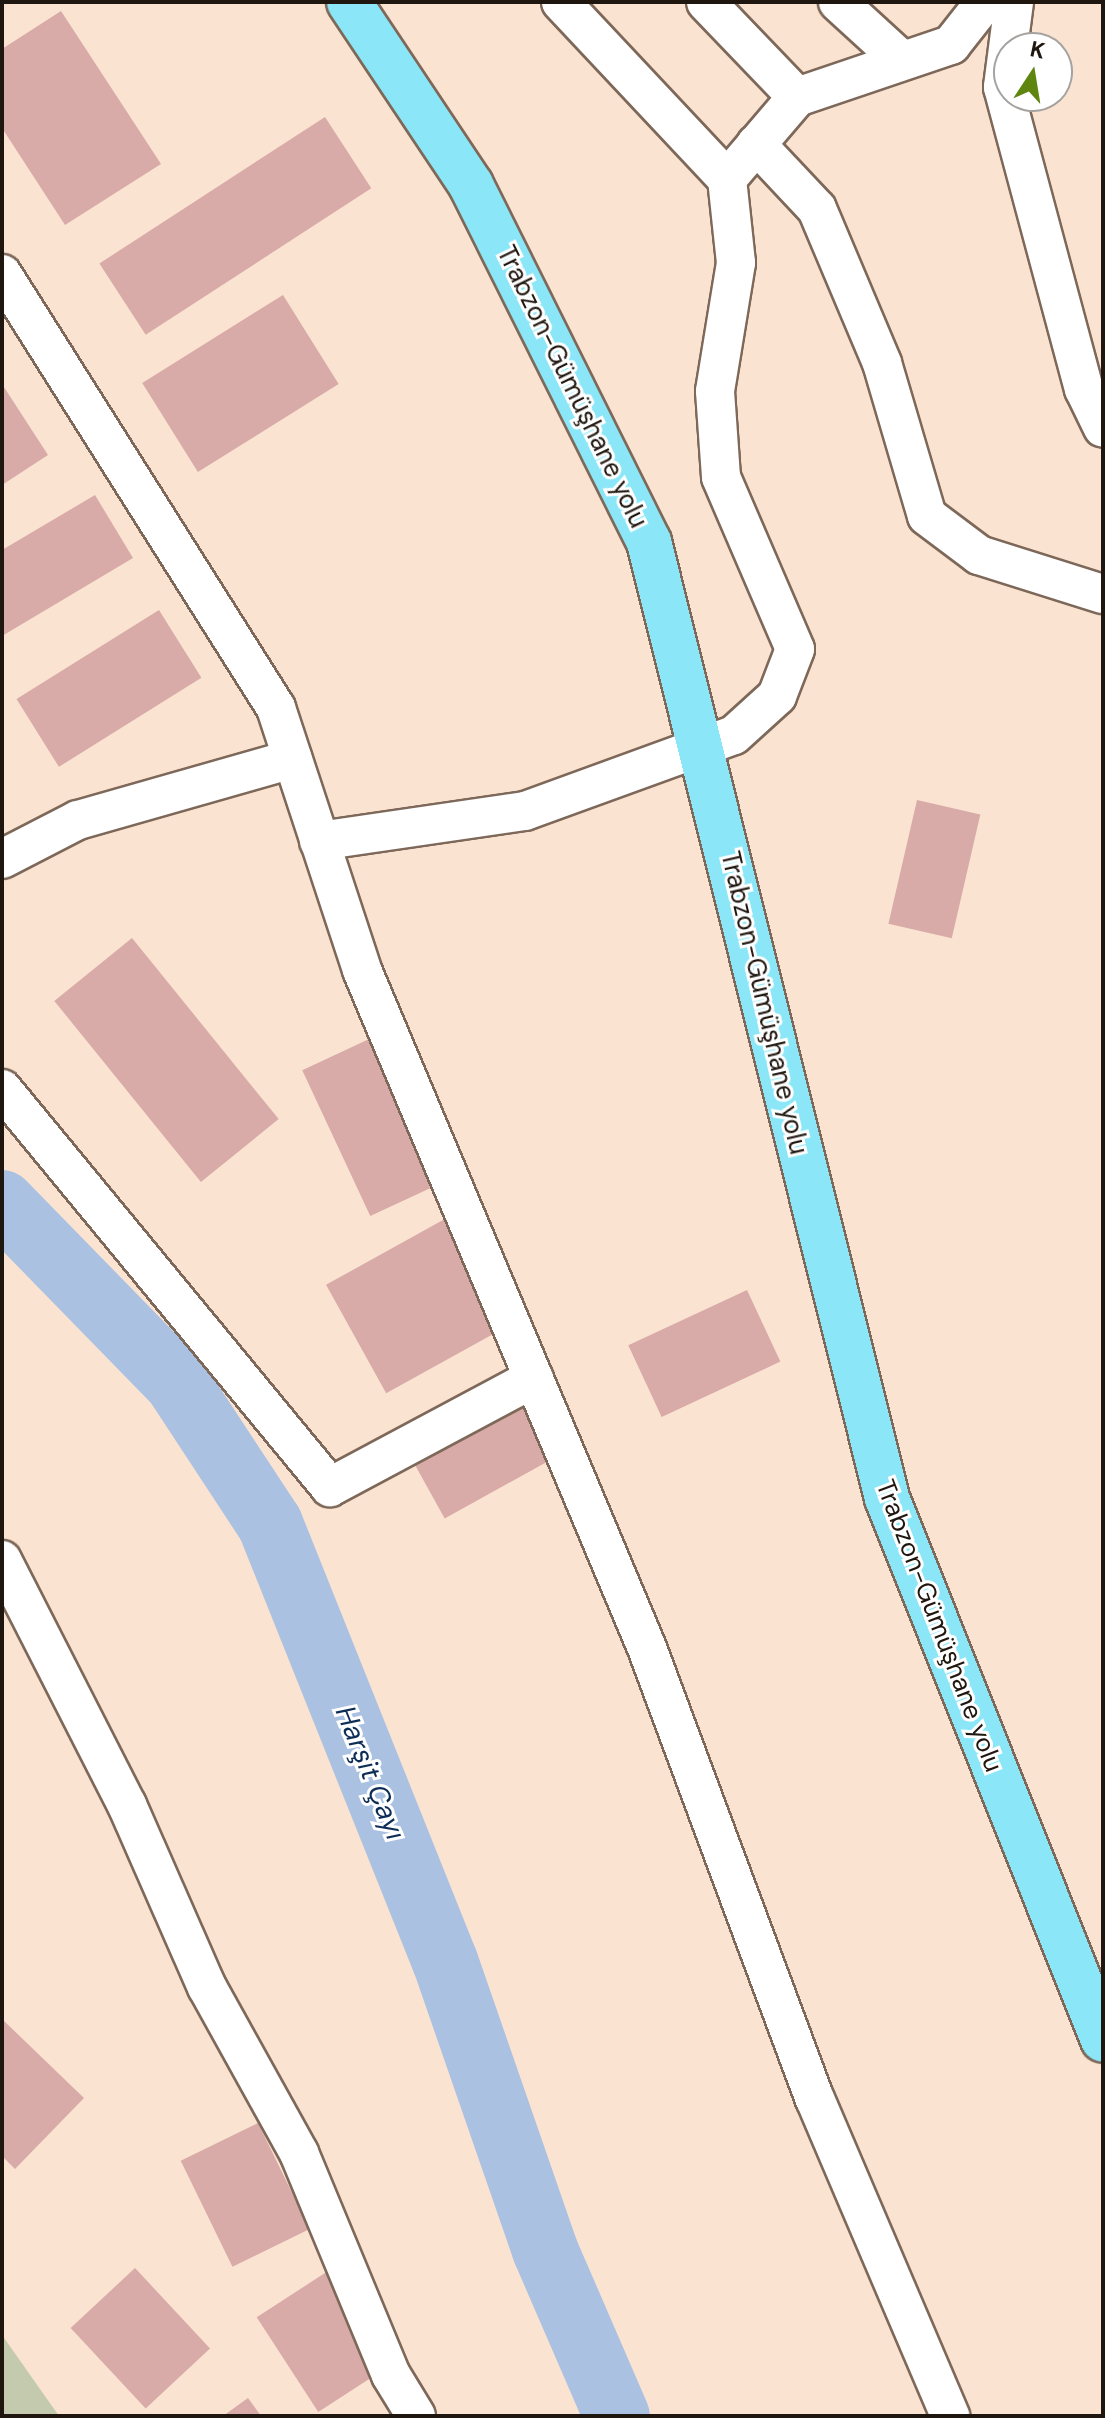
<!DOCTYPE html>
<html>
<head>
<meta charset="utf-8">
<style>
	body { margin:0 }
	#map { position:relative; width:1105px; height:2418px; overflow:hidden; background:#fbe3d1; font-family:"DM Sans",sans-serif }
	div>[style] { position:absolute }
	.green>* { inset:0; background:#c4caad }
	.river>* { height:66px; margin:-33px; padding:0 33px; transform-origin:33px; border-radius:33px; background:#aac1e2 }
	.building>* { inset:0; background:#d8aba8; transform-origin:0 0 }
	.roads { filter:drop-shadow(2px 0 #7d6859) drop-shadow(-2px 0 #7d6859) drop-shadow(0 2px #7d6859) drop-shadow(0 -2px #7d6859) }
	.street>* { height:38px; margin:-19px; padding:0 19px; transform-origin:19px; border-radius:19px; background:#fff }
	.primary>* { height:44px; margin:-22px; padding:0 22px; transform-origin:22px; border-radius:22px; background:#8be7f7 }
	span { translate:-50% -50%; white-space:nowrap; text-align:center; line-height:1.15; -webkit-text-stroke:6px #fff; paint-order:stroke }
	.street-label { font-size:26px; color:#1f1610 }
	.water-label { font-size:28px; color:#0e2d56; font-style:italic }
	.frame { position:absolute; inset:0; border:4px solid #1f1610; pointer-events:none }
	.north { position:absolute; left:993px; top:32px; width:80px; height:80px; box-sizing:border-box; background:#fff; border:2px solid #a5a29f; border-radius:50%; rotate:12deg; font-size:22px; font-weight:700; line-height:32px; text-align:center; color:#1f1610 }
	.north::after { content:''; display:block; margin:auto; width:28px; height:36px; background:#5e860f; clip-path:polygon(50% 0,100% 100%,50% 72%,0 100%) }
</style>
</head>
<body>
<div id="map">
	<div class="green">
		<i style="clip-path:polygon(2px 2335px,59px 2416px,2px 2416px)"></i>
	</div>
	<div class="river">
		<i style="left:2px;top:1203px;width:249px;rotate:45.7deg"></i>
		<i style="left:176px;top:1381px;width:171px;rotate:56.7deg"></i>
		<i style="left:270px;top:1524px;width:471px;rotate:68.2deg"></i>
		<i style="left:445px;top:1961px;width:306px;rotate:70.9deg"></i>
		<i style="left:545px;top:2250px;width:181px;rotate:66.6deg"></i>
	</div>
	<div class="building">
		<i style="clip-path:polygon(61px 11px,161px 164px,65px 225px,2px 128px,2px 49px)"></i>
		<i style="left:325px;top:117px;width:85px;height:269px;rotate:57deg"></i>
		<i style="left:283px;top:295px;width:105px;height:166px;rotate:58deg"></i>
		<i style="clip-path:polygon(2px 384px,48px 455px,2px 485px)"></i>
		<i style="clip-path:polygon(95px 495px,133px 558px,2px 636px,2px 550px)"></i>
		<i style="left:159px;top:610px;width:80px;height:168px;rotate:58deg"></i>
		<i style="left:917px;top:800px;width:65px;height:127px;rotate:13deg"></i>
		<i style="left:132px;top:938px;width:233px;height:100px;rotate:51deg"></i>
		<i style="left:382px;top:1033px;width:161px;height:88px;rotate:65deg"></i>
		<i style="left:452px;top:1215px;width:124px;height:144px;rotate:61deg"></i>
		<i style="left:747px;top:1290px;width:79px;height:131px;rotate:65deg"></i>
		<i style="left:533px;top:1385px;width:74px;height:142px;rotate:61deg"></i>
		<i style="clip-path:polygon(2px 2019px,84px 2098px,15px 2169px,2px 2156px)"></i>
		<i style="left:258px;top:2123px;width:118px;height:86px;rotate:64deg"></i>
		<i style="left:135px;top:2268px;width:110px;height:88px;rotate:47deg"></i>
		<i style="left:328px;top:2271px;width:113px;height:85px;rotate:57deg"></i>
		<i style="clip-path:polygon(248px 2398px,261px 2416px,223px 2416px)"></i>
	</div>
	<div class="roads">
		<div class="street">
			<i style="left:561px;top:2px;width:243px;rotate:46.8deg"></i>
			<i style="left:706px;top:2px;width:132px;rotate:46.2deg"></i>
			<i style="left:838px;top:2px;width:81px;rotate:42.5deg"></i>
			<i style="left:1014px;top:2px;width:86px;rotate:97.4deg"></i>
			<i style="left:1003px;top:87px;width:313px;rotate:75deg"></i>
			<i style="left:1084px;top:389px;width:43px;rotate:64deg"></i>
			<i style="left:756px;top:144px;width:89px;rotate:46.8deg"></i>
			<i style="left:817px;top:209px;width:167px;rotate:67.1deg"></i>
			<i style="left:882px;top:363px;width:159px;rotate:73.6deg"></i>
			<i style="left:927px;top:516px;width:65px;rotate:36.9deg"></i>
			<i style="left:979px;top:555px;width:130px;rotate:17.5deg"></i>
			<i style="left:2px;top:274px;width:513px;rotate:57.73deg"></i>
			<i style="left:276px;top:708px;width:276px;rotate:71.8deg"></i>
			<i style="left:362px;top:970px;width:735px;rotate:67.2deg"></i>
			<i style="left:647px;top:1648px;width:481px;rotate:69.6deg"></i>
			<i style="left:815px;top:2099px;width:345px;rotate:66.9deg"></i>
			<i style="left:319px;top:841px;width:208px;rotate:-8.3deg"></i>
			<i style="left:525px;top:811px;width:222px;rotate:-20deg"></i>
			<i style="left:734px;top:735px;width:58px;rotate:-42.2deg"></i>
			<i style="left:777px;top:696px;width:50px;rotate:-69deg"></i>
			<i style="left:795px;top:649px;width:187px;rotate:-113.3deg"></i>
			<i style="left:721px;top:477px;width:86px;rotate:-94deg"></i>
			<i style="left:715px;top:391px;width:130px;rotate:-80.7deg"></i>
			<i style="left:736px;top:263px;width:84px;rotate:-96.1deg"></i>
			<i style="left:727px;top:179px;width:108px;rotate:-49.5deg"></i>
			<i style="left:797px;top:97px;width:163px;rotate:-18.7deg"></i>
			<i style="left:951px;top:45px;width:55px;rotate:-51.7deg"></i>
			<i style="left:2px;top:859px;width:85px;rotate:-27.2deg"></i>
			<i style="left:78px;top:820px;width:223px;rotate:-15.9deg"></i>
			<i style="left:2px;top:1089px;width:516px;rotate:50.51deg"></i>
			<i style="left:330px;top:1487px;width:231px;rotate:-28.1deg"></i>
			<i style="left:2px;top:1560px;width:275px;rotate:63deg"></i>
			<i style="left:127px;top:1805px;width:199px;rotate:66.3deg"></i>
			<i style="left:207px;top:1987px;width:190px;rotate:61deg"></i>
			<i style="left:299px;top:2153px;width:240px;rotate:67.5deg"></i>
			<i style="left:391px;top:2375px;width:48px;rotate:58.6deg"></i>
		</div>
		<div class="primary">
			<i style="left:349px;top:2px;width:220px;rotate:56.3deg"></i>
			<i style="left:471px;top:185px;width:399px;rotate:63.5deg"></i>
			<i style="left:649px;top:542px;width:985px;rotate:76.02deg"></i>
			<i style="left:887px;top:1498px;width:583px;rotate:68.27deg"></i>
		</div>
	</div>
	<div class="street-label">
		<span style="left:572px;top:387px;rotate:64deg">Trabzon-Gümüşhane yolu</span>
		<span style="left:764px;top:1003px;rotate:77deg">Trabzon-Gümüşhane yolu</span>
		<span style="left:939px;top:1626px;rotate:69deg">Trabzon-Gümüşhane yolu</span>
	</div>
	<div class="water-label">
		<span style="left:370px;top:1773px;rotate:68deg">Harşit Çayı</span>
	</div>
	<div class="frame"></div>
	<div class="north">K</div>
</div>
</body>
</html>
